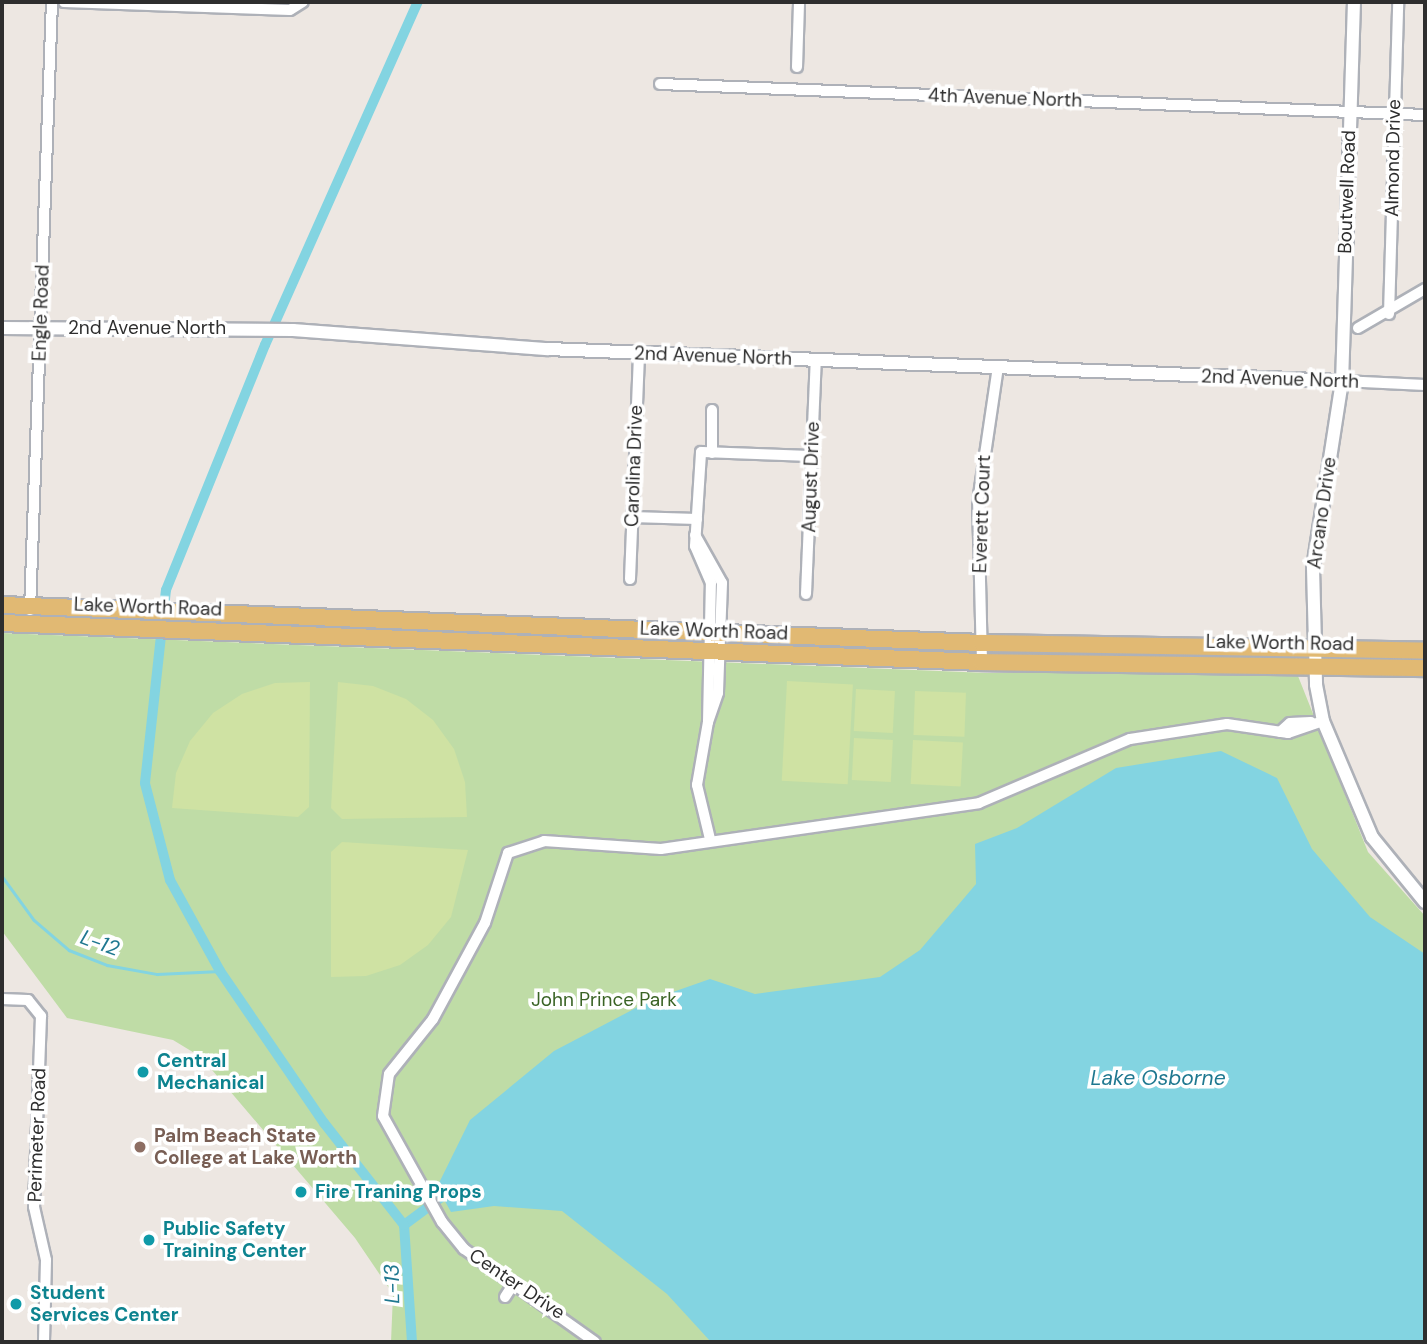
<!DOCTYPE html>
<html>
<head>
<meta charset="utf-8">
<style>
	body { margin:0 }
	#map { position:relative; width:1427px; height:1344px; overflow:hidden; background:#ede7e2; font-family:"DM Sans",sans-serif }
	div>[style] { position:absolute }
	.green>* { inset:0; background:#bfdca6 }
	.pitch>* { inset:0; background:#cfe2a3; transform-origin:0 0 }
	.water>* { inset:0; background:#83d4e1 }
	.stream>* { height:2.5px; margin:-1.25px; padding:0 1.25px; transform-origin:1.25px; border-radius:1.25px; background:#83d4e1 }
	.canal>* { height:10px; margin:-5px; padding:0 5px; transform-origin:5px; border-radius:5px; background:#83d4e1 }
	.roads { filter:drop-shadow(2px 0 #aeb1b8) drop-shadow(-2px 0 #aeb1b8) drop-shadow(0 2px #aeb1b8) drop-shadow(0 -2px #aeb1b8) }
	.minor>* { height:10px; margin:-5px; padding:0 5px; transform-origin:5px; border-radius:5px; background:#fff }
	.tertiary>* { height:12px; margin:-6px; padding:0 6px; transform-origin:6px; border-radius:6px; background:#fff }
	.primary>* { height:16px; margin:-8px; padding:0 8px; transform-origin:8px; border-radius:8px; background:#e1b973 }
	.dots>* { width:19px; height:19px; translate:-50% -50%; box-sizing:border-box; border:4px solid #fff; border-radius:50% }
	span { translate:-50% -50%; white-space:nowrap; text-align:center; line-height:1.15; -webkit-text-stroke:7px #fff; paint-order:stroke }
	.street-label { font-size:19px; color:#2e2e2e }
	.park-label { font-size:19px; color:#3a6325 }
	.culture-label { font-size:19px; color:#0d838f; font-weight:700 }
	.left { translate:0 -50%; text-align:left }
	.education-label { font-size:19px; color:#785e54; font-weight:700 }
	.water-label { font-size:21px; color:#1f7890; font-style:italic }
	.frame { position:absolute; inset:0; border:4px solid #2e2e2e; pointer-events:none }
</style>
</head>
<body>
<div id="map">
	<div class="green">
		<i style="clip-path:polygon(2px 633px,988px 673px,1296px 671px,1368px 852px,1425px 916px,1425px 1342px,391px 1342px,393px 1294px,355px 1238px,201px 1057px,173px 1040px,67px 1018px,2px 931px)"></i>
	</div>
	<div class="pitch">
		<i style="left:787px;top:681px;width:66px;height:100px;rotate:3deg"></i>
		<i style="clip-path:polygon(310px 682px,309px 807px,298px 817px,172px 808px,176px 773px,190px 741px,213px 713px,242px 694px,275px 683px)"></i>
		<i style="clip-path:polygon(338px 682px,373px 686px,406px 699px,433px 720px,454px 749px,465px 782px,467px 817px,342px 819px,331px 808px)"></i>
		<i style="left:856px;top:689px;width:39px;height:42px;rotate:3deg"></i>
		<i style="left:915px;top:691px;width:51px;height:44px;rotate:2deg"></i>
		<i style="left:854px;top:738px;width:39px;height:42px;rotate:3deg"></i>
		<i style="left:913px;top:740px;width:50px;height:44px;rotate:3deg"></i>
		<i style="clip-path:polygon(342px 842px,468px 850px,451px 917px,428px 945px,400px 965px,366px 976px,331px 977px,331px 852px)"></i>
	</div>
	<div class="water">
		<i style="clip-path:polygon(1221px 751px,1277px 778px,1312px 849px,1370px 917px,1425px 954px,1425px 1342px,711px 1342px,667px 1294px,562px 1211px,494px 1206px,451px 1212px,437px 1187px,470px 1120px,554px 1051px,653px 999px,710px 979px,755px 994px,880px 977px,920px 950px,976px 884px,975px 844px,1017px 828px,1116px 768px)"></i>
	</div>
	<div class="stream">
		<i style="left:2px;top:876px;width:54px;rotate:54deg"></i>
		<i style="left:34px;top:920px;width:46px;rotate:40.6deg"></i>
		<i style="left:69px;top:950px;width:41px;rotate:21.5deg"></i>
		<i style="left:107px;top:965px;width:51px;rotate:10.2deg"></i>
		<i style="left:157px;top:974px;width:63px;rotate:-2.7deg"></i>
	</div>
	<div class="canal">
		<i style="left:404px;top:1225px;width:49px;rotate:-36.6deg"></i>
		<i style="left:412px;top:1342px;width:117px;rotate:-93.9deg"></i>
		<i style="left:404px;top:1225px;width:130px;rotate:-128.1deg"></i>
		<i style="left:324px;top:1123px;width:184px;rotate:-124.4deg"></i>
		<i style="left:220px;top:971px;width:104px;rotate:-118.8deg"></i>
		<i style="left:170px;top:880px;width:100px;rotate:-104.5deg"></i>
		<i style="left:145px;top:783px;width:194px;rotate:-83.8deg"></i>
		<i style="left:166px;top:590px;width:264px;rotate:-68deg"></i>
		<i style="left:265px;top:345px;width:376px;rotate:-66deg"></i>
	</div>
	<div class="roads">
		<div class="minor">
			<i style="left:64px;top:2px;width:226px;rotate:2deg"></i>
			<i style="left:290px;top:10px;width:15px;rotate:-32deg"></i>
			<i style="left:797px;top:67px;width:65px;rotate:-88.2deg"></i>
			<i style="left:660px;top:84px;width:766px;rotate:2.32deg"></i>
			<i style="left:1389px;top:314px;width:312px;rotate:-88.3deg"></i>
			<i style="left:1358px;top:328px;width:78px;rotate:-30.2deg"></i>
			<i style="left:1342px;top:381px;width:83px;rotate:2.8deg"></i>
			<i style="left:712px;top:410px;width:43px;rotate:90deg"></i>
			<i style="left:632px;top:517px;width:65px;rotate:1.8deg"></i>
			<i style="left:695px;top:535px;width:55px;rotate:60.6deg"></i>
			<i style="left:722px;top:583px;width:110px;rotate:92.1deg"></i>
			<i style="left:718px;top:693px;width:31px;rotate:109deg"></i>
			<i style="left:630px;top:579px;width:226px;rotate:-87.7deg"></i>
			<i style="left:806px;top:594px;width:234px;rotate:-87.6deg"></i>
			<i style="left:30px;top:610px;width:608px;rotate:-87.93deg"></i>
			<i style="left:982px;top:662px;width:160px;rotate:-91.4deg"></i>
			<i style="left:978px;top:502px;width:136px;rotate:-81.6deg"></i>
			<i style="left:1280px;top:732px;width:13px;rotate:-42deg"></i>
			<i style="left:1290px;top:723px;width:21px;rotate:-3deg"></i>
			<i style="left:710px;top:839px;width:56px;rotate:-103.5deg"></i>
			<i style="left:697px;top:785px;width:64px;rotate:-80.1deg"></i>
			<i style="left:708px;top:722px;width:139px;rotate:-88.8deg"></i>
			<i style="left:711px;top:583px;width:40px;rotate:-113.4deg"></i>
			<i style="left:695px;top:546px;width:94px;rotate:-86.3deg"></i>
			<i style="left:701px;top:452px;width:111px;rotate:2.1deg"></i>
			<i style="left:2px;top:999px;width:26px;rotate:2deg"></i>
			<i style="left:28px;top:1000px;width:21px;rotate:51deg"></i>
			<i style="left:41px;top:1016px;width:191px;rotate:92.1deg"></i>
			<i style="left:34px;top:1207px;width:54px;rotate:77.2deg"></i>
			<i style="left:46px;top:1260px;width:82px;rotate:91.4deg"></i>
			<i style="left:505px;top:1297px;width:17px;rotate:-57deg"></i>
			<i style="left:595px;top:1342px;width:161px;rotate:-144.6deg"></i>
			<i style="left:464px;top:1249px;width:35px;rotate:-129deg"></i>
			<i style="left:442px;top:1222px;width:121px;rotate:-119.1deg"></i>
			<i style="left:383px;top:1116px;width:42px;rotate:-81.9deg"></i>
			<i style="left:389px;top:1074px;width:70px;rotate:-51.3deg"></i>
			<i style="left:433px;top:1019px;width:109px;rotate:-61.6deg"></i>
			<i style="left:485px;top:923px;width:74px;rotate:-71.8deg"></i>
			<i style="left:508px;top:853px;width:38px;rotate:-18deg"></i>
			<i style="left:544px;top:841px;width:117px;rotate:3.9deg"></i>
			<i style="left:661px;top:849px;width:321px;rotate:-8.2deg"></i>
			<i style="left:979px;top:803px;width:164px;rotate:-23deg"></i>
			<i style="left:1130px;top:739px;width:98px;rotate:-8.8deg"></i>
			<i style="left:1227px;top:724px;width:62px;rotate:8.4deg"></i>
			<i style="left:1288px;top:733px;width:37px;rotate:-19deg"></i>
		</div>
		<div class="tertiary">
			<i style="left:1354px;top:2px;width:379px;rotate:91.8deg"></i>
			<i style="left:1342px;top:381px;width:189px;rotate:98.8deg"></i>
			<i style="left:1313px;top:568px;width:117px;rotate:88.5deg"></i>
			<i style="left:1316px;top:685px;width:37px;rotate:79deg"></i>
			<i style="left:1323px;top:721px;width:126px;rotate:67.1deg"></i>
			<i style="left:1372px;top:837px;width:84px;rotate:50.8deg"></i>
			<i style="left:2px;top:328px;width:291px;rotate:0.4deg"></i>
			<i style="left:293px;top:330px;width:256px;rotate:4.3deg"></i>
			<i style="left:548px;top:349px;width:795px;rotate:2.31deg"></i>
		</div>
		<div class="primary">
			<i style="left:2px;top:605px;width:981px;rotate:2.22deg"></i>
			<i style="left:982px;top:643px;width:443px;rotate:1deg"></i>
			<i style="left:2px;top:623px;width:981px;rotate:2.28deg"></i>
			<i style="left:982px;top:662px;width:443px;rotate:0.8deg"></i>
		</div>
	</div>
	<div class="dots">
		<i style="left:143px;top:1072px;background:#0f9aa8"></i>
		<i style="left:140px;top:1147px;background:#8d6e63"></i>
		<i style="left:301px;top:1192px;background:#0f9aa8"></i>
		<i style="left:149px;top:1240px;background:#0f9aa8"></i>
		<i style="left:16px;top:1304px;background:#0f9aa8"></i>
	</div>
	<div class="street-label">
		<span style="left:1005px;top:98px;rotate:2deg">4th Avenue North</span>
		<span style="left:1393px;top:158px;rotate:-89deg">Almond Drive</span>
		<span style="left:1347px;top:192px;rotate:-88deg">Boutwell Road</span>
		<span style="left:41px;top:313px;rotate:-88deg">Engle Road</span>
		<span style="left:147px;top:328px">2nd Avenue North</span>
		<span style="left:713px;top:356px;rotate:2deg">2nd Avenue North</span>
		<span style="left:1280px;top:379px;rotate:2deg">2nd Avenue North</span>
		<span style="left:634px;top:466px;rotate:-88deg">Carolina Drive</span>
		<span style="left:811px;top:477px;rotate:-88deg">August Drive</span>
		<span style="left:1322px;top:513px;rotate:-82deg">Arcano Drive</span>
		<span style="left:982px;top:514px;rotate:-88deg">Everett Court</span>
		<span style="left:148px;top:607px;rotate:2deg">Lake Worth Road</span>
		<span style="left:714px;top:631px;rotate:2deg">Lake Worth Road</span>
		<span style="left:1280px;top:643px;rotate:1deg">Lake Worth Road</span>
		<span style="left:37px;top:1135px;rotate:-88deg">Perimeter Road</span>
		<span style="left:517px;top:1284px;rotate:34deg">Center Drive</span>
	</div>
	<div class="park-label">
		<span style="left:604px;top:1000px">John Prince Park</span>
	</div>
	<div class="culture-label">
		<span class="left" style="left:157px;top:1072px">Central<br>Mechanical</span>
		<span class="left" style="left:315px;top:1192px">Fire Traning Props</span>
		<span class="left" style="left:163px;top:1240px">Public Safety<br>Training Center</span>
		<span class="left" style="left:30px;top:1304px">Student<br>Services Center</span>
	</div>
	<div class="education-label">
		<span class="left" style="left:154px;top:1147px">Palm Beach State<br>College at Lake Worth</span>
	</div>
	<div class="water-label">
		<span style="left:100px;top:943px;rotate:20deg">L-12</span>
		<span style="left:1158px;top:1078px">Lake Osborne</span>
		<span style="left:392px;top:1284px;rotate:-91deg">L-13</span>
	</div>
	<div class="frame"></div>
</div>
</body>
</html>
